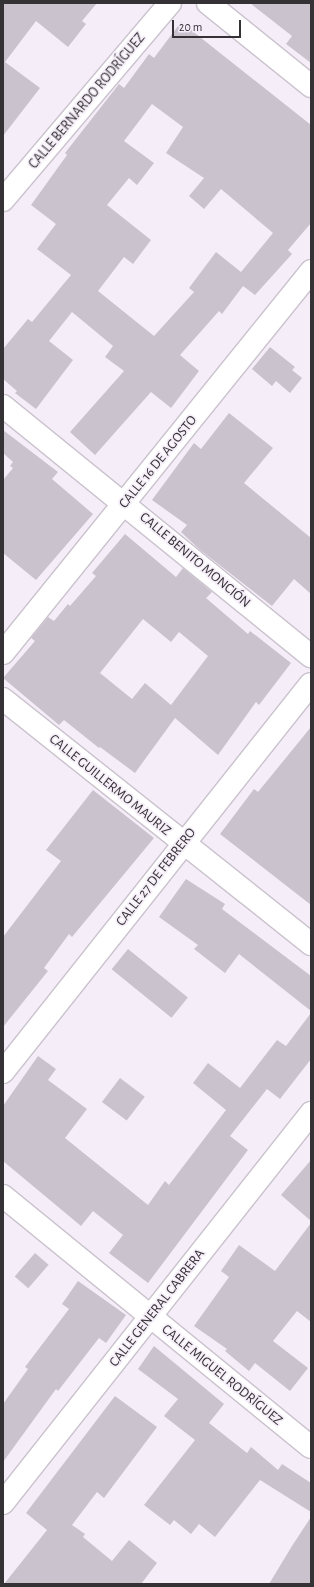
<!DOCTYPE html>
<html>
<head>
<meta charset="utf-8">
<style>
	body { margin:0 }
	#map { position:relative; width:314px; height:1587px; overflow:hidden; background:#f5eef9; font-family:"Alegreya Sans",sans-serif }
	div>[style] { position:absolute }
	.building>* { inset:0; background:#cac3ce; transform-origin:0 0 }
	.roads { filter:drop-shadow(1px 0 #cac2cd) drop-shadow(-1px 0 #cac2cd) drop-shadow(0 1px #cac2cd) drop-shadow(0 -1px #cac2cd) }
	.minor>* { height:22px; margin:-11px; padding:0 11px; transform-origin:11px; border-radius:11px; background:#fff }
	span { translate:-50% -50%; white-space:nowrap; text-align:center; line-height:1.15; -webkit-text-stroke:3.5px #f5eef9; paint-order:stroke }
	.street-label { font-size:14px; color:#353236 }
	.frame { position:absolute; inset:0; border:4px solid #353236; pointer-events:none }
	.scale { position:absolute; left:172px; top:20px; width:69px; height:18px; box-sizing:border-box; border:2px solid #353236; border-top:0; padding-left:5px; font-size:12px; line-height:14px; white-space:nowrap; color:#353236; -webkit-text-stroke:3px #f5eef9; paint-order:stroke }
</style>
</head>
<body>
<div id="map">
	<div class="building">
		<i style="clip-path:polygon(3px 3px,97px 3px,82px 21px,86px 24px,68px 47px,36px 21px,5px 62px,40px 88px,3px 136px)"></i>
		<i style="clip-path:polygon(250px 3px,311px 3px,311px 63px,286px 44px,292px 36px)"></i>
		<i style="clip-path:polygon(evenodd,181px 22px,311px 125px,311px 223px,288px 250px,292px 254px,255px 295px,243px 286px,222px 314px,219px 311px,180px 355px,199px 371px,171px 408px,151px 392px,95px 455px,70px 432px,124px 371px,105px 357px,113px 346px,72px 312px,49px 341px,73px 360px,36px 409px,15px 393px,17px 391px,3px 379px,3px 349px,28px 319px,32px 322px,71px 275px,37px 249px,56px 224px,31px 205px,67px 155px,65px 153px,119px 84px,124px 88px,149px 54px,154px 58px,181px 22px,152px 104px,183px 127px,166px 153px,204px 178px,189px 196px,204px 209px,221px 189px,273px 233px,241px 272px,216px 252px,189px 288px,194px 292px,154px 336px,98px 291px,124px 257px,133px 264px,151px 240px,107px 205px,129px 178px,137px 185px,154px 163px,124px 141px,152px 104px)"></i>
		<i style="clip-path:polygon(270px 347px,295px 367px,292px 370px,302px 378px,290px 393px,276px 381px,272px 386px,252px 369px)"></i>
		<i style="clip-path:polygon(229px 413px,273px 448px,244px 483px,311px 538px,311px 594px,294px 579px,272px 606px,199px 549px,181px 532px,187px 525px,152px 500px,194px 443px,201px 449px)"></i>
		<i style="clip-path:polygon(3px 430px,58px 472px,52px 479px,93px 514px,36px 580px,3px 553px,3px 480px,13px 468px,10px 466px,13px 462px,3px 453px)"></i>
		<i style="clip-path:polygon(evenodd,125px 534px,176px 577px,183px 568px,212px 592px,206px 598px,248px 634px,250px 631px,291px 663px,259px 705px,256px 702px,218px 755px,175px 718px,135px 773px,100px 747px,99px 748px,64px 720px,59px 725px,3px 678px,35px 641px,31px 638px,48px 617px,54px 621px,68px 604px,70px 606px,96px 576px,92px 573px,125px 534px,143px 619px,171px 642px,179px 632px,208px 656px,171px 705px,145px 683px,132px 699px,100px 673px,143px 619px)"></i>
		<i style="clip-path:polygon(311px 727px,311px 905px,220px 834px,254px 789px,258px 792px)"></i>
		<i style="clip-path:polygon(93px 790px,154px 838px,72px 937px,69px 934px,44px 968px,48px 971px,3px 1027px,3px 937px,61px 861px,46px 850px)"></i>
		<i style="clip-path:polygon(186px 879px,225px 904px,222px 909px,311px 976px,311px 1011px,239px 954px,225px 973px,194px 949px,198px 945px,159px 917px)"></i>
		<i style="left:128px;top:949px;width:77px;height:26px;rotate:39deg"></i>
		<i style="clip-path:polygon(311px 1013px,311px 1059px,280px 1099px,267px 1089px,230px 1136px,248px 1150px,148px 1283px,109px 1253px,123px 1235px,93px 1211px,81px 1226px,3px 1161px,3px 1106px,38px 1056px,56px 1069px,48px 1080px,87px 1109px,65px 1138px,148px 1205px,165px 1181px,169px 1185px,226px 1110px,193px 1083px,208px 1063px,240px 1088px,277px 1040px,286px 1046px)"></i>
		<i style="left:120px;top:1078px;width:31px;height:30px;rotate:37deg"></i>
		<i style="clip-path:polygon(311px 1160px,311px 1221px,281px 1195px)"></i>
		<i style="clip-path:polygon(311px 1223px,311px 1322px,297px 1311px,273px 1341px,308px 1368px,290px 1391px,255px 1363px,249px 1371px,225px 1351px,227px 1349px,194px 1326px,229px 1277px,221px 1271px,239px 1245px,275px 1271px)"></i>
		<i style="left:35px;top:1253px;width:18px;height:31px;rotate:41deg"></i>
		<i style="clip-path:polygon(78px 1281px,126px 1315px,106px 1343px,99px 1338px,58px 1391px,56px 1389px,3px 1462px,3px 1404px,28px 1369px,25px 1367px,69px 1309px,62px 1304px)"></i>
		<i style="clip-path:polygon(154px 1346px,224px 1404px,209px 1423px,247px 1453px,251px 1447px,278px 1470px,282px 1464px,311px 1483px,311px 1512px,260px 1480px,215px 1537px,199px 1524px,191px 1534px,174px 1520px,170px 1525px,144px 1505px,195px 1440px,164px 1416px,178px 1399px,138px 1369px)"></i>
		<i style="clip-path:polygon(115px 1396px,157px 1427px,104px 1498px,97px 1492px,72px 1525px,85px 1534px,83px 1537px,112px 1561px,129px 1540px,157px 1563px,141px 1584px,4px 1584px,47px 1530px,26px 1513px)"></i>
		<i style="clip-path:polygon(311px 1517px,311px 1584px,269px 1584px,292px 1546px)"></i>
	</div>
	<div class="roads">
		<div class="minor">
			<i style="left:208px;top:3px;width:132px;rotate:38.9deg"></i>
			<i style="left:3px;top:200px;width:258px;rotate:-49.7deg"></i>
			<i style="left:3px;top:406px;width:397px;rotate:39.1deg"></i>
			<i style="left:3px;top:653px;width:491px;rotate:-51.1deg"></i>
			<i style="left:3px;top:699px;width:394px;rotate:38.5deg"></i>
			<i style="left:3px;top:1072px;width:495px;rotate:-51.6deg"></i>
			<i style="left:3px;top:1196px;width:397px;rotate:39.2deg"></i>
			<i style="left:3px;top:1503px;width:497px;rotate:-51.7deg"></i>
		</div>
	</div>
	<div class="street-label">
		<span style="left:87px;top:101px;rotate:-50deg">CALLE BERNARDO RODRÍGUEZ</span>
		<span style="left:158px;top:462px;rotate:-51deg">CALLE 16 DE AGOSTO</span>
		<span style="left:195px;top:560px;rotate:40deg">CALLE BENITO MONCIÓN</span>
		<span style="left:110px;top:785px;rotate:39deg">CALLE GUILLERMO MAURIZ</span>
		<span style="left:156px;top:877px;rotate:-52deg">CALLE 27 DE FEBRERO</span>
		<span style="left:157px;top:1308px;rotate:-52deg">CALLE GENERAL CABRERA</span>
		<span style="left:222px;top:1375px;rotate:39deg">CALLE MIGUEL RODRÍGUEZ</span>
	</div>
	<div class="frame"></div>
	<div class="scale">20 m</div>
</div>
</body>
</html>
